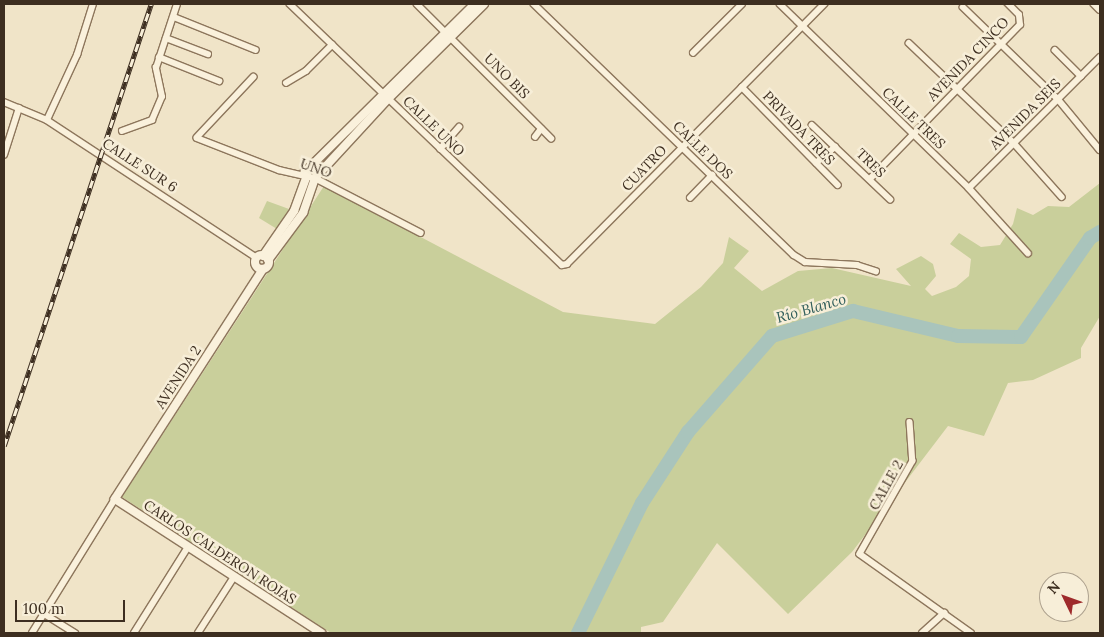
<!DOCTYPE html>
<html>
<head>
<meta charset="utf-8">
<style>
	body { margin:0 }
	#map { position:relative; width:1104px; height:637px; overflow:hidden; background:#f0e4c8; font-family:Lora,serif }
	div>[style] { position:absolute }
	.green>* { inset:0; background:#c9cf9b }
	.river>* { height:14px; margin:-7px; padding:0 7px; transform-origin:7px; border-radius:7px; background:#a9c4bc }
	.roads { filter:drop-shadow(1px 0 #8d765c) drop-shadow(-1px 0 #8d765c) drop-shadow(0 1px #8d765c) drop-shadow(0 -1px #8d765c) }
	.street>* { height:5.5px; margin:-2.75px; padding:0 2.75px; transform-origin:2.75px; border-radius:2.75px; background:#faf1dc }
	.secondary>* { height:8px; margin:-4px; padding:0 4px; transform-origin:4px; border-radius:4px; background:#faf1dc }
	.secondary>.ring { margin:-4px; padding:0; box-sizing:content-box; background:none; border:8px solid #faf1dc; border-radius:50% }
	.rail>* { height:4.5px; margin-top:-2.25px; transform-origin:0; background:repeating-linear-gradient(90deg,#f7eed8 0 8px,#3d2e20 0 16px); box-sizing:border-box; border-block:1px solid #3d2e20 }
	span { translate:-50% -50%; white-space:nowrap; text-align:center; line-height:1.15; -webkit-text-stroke:5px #f7eed8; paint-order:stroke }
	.street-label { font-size:14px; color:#3d2e20 }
	.water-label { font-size:15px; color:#2f5d5a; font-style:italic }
	.frame { position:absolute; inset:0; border:5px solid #3d2e20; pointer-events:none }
	.north { position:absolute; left:1039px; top:572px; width:50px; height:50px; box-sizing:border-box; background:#f7eed8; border:1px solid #ada18e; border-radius:50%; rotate:312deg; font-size:14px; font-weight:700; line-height:20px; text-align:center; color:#3d2e20 }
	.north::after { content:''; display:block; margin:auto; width:18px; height:22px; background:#9e2a2b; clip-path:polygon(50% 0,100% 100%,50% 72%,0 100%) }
	.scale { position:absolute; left:15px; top:600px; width:110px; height:22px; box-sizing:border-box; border:2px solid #3d2e20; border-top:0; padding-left:6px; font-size:15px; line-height:18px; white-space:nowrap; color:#3d2e20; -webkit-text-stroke:4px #f7eed8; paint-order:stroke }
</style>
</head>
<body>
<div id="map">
	<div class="green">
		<i style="clip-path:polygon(1100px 183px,1100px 316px,1081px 348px,1081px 358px,1033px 380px,1008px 383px,984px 436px,948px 426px,852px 552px,788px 614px,717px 543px,663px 622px,641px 627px,641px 633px,331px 633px,122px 497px,324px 186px,563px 312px,655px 324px,701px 287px,723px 263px,729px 237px,749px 251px,734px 268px,762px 291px,798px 271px,832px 268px,911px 286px,896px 269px,921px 256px,933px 264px,936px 276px,925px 289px,932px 296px,956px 287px,969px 276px,971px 259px,950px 244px,959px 233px,981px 247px,1000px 245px,1013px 224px,1017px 208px,1033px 215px,1048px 206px,1069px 207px)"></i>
		<i style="clip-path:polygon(267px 201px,289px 209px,277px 229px,259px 218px)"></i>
	</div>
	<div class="river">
		<i style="left:578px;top:633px;width:145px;rotate:-63.8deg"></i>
		<i style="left:642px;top:503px;width:85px;rotate:-57.1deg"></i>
		<i style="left:688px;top:432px;width:128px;rotate:-48.8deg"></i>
		<i style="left:772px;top:336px;width:85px;rotate:-17.2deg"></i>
		<i style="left:853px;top:311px;width:108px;rotate:13.4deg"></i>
		<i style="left:958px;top:336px;width:63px;rotate:0.9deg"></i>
		<i style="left:1021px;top:337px;width:121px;rotate:-55.1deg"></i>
		<i style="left:1090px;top:238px;width:12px;rotate:-31deg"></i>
	</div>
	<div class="roads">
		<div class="street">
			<i style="left:290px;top:4px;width:377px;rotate:43.8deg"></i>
			<i style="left:562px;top:265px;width:5px;rotate:-11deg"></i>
			<i style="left:567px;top:264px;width:366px;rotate:-45.3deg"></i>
			<i style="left:417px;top:4px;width:190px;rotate:45deg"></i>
			<i style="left:534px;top:4px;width:361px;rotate:44deg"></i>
			<i style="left:794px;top:255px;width:13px;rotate:32deg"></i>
			<i style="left:805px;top:262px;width:52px;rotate:3.3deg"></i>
			<i style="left:857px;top:265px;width:20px;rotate:18deg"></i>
			<i style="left:780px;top:4px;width:264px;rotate:44.2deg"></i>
			<i style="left:969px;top:188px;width:88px;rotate:47.8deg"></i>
			<i style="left:1094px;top:4px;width:8px;rotate:45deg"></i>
			<i style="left:963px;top:7px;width:132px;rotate:44.1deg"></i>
			<i style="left:1058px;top:99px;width:66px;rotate:50.5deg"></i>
			<i style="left:174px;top:17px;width:88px;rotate:21.9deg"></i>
			<i style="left:166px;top:38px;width:45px;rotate:20.9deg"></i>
			<i style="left:909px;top:43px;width:145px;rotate:43.6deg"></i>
			<i style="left:1014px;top:143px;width:72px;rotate:48.4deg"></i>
			<i style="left:1055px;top:50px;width:37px;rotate:45deg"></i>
			<i style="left:693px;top:53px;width:69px;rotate:-45deg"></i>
			<i style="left:159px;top:57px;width:65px;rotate:21.8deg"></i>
			<i style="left:254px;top:77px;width:83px;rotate:133.1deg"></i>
			<i style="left:197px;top:138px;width:88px;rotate:21.3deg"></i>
			<i style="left:279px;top:170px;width:37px;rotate:13deg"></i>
			<i style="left:315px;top:178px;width:119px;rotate:27.4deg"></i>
			<i style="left:286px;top:83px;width:23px;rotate:-31deg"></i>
			<i style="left:306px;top:71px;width:37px;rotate:-45deg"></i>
			<i style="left:742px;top:87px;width:137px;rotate:45.6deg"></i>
			<i style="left:4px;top:102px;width:47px;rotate:22.7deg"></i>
			<i style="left:47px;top:120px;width:251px;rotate:33.3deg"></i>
			<i style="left:47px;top:120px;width:72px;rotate:-65.2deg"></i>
			<i style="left:77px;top:55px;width:53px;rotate:-72.6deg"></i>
			<i style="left:812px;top:125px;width:108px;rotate:43.5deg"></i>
			<i style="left:122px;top:131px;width:32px;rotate:-20deg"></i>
			<i style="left:152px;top:120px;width:25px;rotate:-67deg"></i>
			<i style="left:162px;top:97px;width:30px;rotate:-102deg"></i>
			<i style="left:156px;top:68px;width:67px;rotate:-71.8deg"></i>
			<i style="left:535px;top:137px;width:10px;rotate:-53deg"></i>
			<i style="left:440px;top:149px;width:29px;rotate:-49deg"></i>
			<i style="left:4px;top:155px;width:49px;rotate:-72.3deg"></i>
			<i style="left:816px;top:163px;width:25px;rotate:-40deg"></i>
			<i style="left:870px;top:179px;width:215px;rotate:-45.8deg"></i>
			<i style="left:1020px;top:25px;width:10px;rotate:-96deg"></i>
			<i style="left:1019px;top:15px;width:16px;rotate:-135deg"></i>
			<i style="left:969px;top:188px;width:185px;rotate:-45deg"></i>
			<i style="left:690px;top:198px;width:32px;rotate:-46deg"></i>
			<i style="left:910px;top:422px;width:39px;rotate:86deg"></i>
			<i style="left:913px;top:461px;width:107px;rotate:119.7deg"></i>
			<i style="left:860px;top:554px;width:136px;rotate:35.4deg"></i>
			<i style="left:43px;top:613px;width:38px;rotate:32deg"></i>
			<i style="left:32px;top:633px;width:158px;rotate:-58.2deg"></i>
			<i style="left:134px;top:633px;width:102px;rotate:-57.9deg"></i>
			<i style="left:198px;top:633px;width:67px;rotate:-57.3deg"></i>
			<i style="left:922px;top:633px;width:30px;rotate:-42deg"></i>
		</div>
		<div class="secondary">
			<i class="ring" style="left:255px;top:255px;width:6px;height:6px"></i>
			<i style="left:263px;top:256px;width:55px;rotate:-55.4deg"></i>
			<i style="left:294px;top:211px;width:38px;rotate:-70deg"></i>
			<i style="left:307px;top:175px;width:4px;rotate:-124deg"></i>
			<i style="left:305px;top:172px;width:239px;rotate:-44.7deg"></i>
			<i style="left:268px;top:260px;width:59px;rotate:-53.3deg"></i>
			<i style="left:303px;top:213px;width:37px;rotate:-71deg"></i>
			<i style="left:315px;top:178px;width:108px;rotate:-47.3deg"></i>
			<i style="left:388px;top:99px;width:135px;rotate:-44.7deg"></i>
			<i style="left:263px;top:269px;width:274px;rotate:122.8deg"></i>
			<i style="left:115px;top:499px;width:246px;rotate:33deg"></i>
		</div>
	</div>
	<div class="rail">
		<i style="left:4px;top:446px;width:466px;rotate:-71.6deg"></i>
	</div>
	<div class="street-label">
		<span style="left:968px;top:59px;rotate:-46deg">AVENIDA CINCO</span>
		<span style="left:507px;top:76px;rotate:45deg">UNO BIS</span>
		<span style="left:1025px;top:114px;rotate:-45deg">AVENIDA SEIS</span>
		<span style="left:914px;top:118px;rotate:44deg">CALLE TRES</span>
		<span style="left:434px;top:126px;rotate:44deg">CALLE UNO</span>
		<span style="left:799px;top:128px;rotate:46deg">PRIVADA TRES</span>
		<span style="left:703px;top:150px;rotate:44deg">CALLE DOS</span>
		<span style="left:871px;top:163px;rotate:44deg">TRES</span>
		<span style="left:140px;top:165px;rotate:33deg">CALLE SUR 6</span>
		<span style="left:316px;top:168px;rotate:19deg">UNO</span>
		<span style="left:644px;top:168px;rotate:-46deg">CUATRO</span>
		<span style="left:178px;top:377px;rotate:-57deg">AVENIDA 2</span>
		<span style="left:886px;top:485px;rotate:-61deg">CALLE 2</span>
		<span style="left:220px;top:552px;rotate:33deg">CARLOS CALDERON ROJAS</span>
	</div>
	<div class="water-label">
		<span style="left:811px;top:308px;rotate:-16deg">Río Blanco</span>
	</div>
	<div class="frame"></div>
	<div class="north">N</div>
	<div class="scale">100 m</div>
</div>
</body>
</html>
